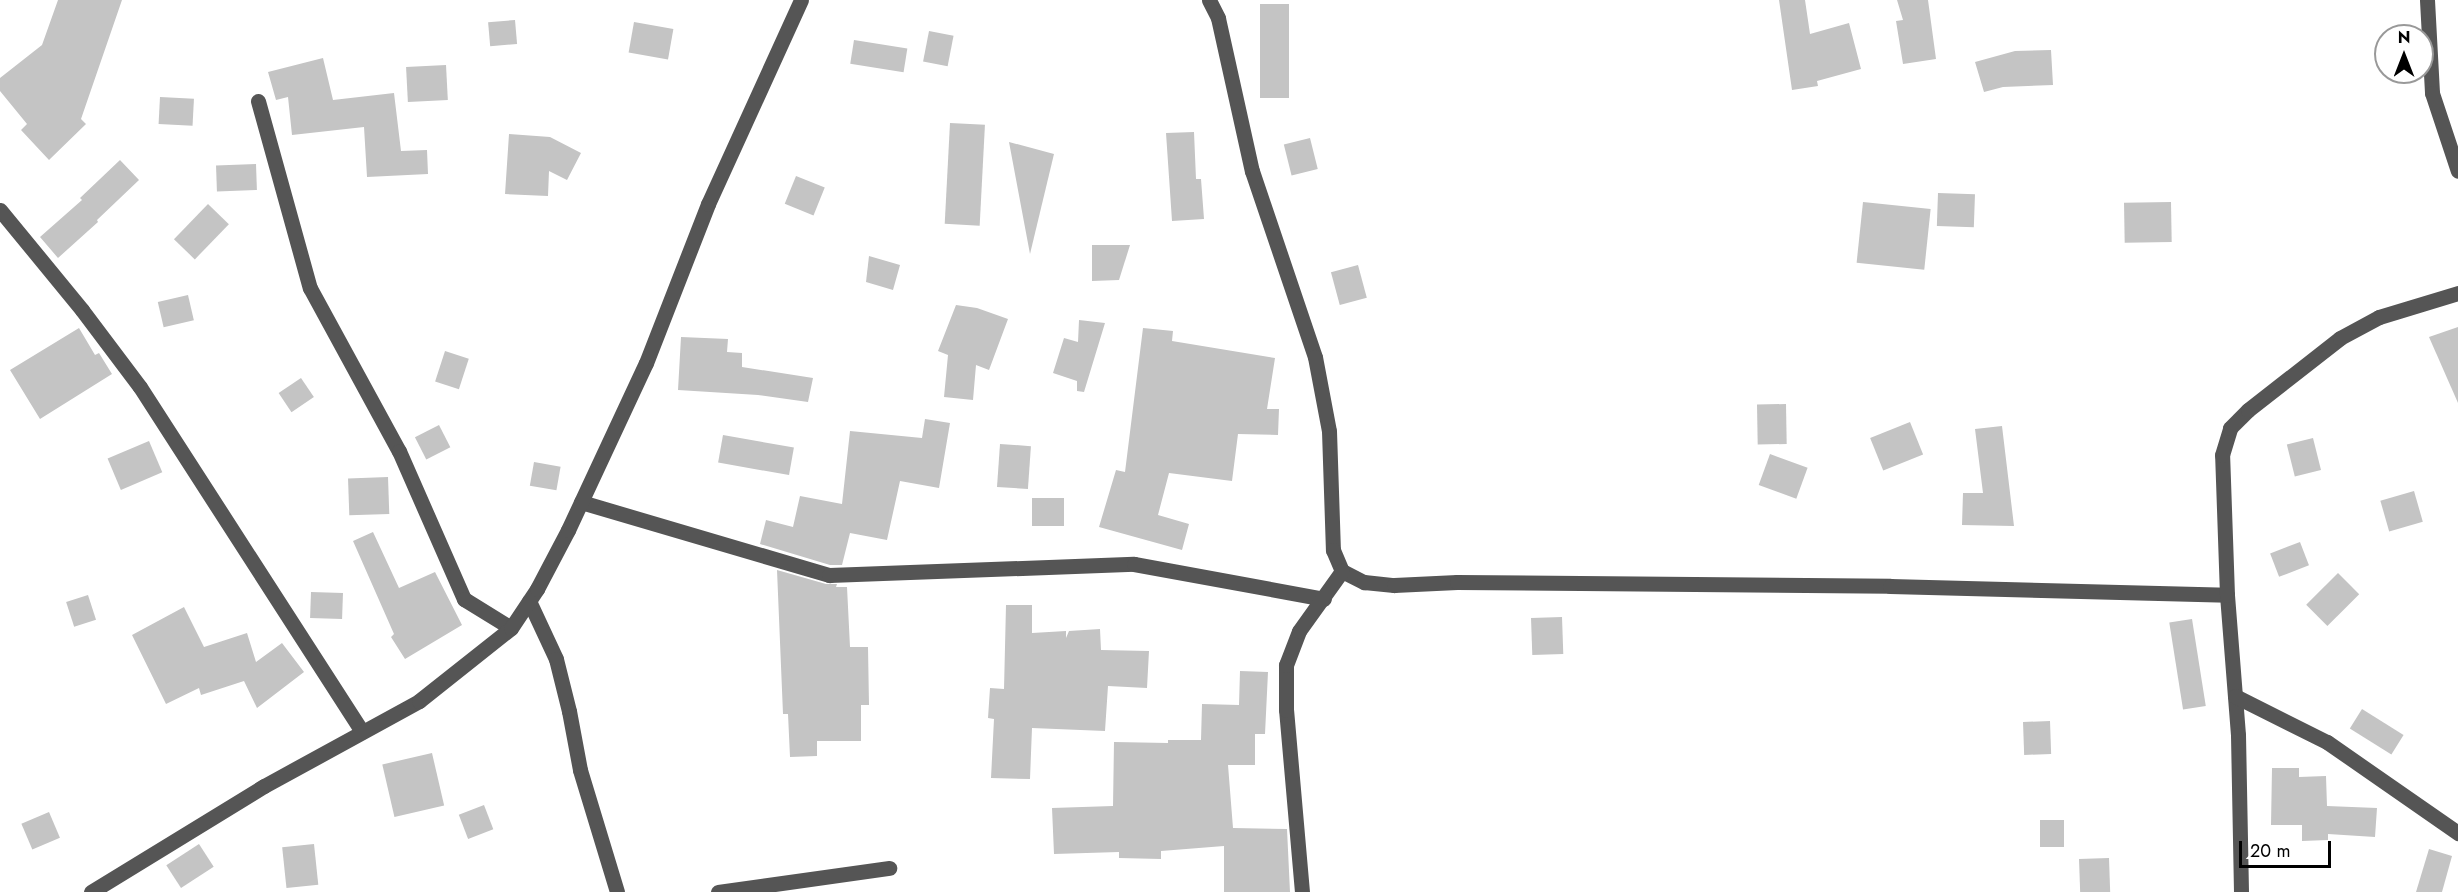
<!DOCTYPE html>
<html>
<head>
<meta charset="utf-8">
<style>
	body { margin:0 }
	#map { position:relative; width:2458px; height:892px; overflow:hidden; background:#fff; font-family:Jost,sans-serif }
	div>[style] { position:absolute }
	.building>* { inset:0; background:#c4c4c4; transform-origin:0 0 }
	.minor>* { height:15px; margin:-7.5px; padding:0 7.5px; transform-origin:7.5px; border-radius:7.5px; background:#555 }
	span { translate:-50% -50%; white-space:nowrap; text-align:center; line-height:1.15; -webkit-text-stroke:4.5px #fff; paint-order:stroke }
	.north { position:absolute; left:2374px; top:24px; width:60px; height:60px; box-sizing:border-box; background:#fff; border:2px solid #999; border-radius:50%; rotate:0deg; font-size:16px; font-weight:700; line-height:24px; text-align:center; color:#000 }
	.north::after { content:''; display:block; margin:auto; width:21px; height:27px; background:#000; clip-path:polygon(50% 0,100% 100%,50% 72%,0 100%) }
	.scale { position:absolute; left:2239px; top:841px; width:92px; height:27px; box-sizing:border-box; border:3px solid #000; border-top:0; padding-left:8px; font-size:18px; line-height:21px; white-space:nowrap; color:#000; -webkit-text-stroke:4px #fff; paint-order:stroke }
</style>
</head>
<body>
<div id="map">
	<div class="building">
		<i style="clip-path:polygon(58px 0,122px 0,81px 119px,86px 124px,49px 160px,21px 130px,27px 124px,0 91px,0 78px,42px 45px)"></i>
		<i style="clip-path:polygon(1779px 0,1805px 0,1810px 34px,1849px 23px,1861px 69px,1817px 81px,1818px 86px,1792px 90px)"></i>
		<i style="clip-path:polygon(1897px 0,1928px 0,1936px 59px,1903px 64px,1896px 21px,1903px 20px)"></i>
		<i style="left:1260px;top:4px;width:29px;height:94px"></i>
		<i style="left:515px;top:20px;width:24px;height:27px;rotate:85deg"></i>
		<i style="left:634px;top:22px;width:40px;height:31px;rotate:10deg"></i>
		<i style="left:929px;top:31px;width:25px;height:31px;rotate:11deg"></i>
		<i style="left:854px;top:40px;width:54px;height:24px;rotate:9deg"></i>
		<i style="clip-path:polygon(2051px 50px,2053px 85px,2003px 87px,1984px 92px,1975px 62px,2015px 51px)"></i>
		<i style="clip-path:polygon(323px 58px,333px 100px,394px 93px,401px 151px,427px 150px,428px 174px,367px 177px,364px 127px,292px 135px,288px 97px,276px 100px,268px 72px)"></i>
		<i style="left:446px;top:65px;width:35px;height:40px;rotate:87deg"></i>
		<i style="left:160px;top:97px;width:34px;height:27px;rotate:3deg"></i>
		<i style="left:950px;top:123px;width:35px;height:101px;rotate:3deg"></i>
		<i style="clip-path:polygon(1194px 132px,1196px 179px,1201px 179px,1204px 219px,1172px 221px,1166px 133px)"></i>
		<i style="clip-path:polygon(509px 134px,550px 137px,581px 153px,567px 180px,549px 171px,548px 196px,505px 194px)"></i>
		<i style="left:1310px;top:138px;width:32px;height:27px;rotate:76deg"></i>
		<i style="clip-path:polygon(1009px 142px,1054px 154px,1030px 254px)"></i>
		<i style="clip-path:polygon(120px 160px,139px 180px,97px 220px,98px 222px,58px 258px,40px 237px,82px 200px,80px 198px)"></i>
		<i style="left:256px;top:164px;width:26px;height:40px;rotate:88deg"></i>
		<i style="left:796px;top:176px;width:31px;height:30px;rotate:22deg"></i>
		<i style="left:1938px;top:193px;width:37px;height:33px;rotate:2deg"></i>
		<i style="left:1863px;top:202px;width:68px;height:61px;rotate:6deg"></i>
		<i style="left:2171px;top:202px;width:40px;height:47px;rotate:89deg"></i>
		<i style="left:208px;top:204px;width:29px;height:49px;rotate:44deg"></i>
		<i style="clip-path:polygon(1092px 245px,1130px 245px,1119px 280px,1092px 281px)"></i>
		<i style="clip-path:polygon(869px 256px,900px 265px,893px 290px,866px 282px)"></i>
		<i style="left:1358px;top:265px;width:34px;height:28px;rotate:75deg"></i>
		<i style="left:188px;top:295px;width:26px;height:31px;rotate:77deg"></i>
		<i style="clip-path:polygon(956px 305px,977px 308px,1008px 319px,989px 370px,976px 365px,973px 400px,944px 397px,948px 355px,938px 351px)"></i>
		<i style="clip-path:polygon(1079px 320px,1105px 323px,1084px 392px,1077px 391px,1077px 381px,1053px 373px,1064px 338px,1078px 342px)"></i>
		<i style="clip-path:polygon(2458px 327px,2458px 403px,2429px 337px)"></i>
		<i style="clip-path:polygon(79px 328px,95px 355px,99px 353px,112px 374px,40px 419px,10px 370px)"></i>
		<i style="clip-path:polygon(1143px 328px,1173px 331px,1172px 341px,1275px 358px,1267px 409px,1279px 409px,1278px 435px,1238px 434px,1232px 481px,1169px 473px,1158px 515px,1189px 524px,1182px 550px,1099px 527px,1116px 470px,1125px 472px)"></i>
		<i style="clip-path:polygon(681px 337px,728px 339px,727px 352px,742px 353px,742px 367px,813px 378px,808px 402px,758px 395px,678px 390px)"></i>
		<i style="left:445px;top:351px;width:25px;height:32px;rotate:18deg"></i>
		<i style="left:301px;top:378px;width:23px;height:27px;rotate:56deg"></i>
		<i style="left:1786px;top:404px;width:40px;height:29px;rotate:89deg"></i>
		<i style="clip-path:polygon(925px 419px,950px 423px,939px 488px,900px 481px,887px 540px,850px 533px,842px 565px,830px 565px,760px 544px,766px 520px,793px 527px,800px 496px,842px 504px,850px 431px,922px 438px)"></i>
		<i style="left:1910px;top:422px;width:35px;height:43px;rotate:68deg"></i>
		<i style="left:439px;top:425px;width:25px;height:27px;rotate:63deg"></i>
		<i style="clip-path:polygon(2002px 426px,2014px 526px,1962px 525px,1963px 493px,1983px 493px,1975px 429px)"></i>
		<i style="left:723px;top:435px;width:72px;height:28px;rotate:10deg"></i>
		<i style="left:2313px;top:438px;width:33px;height:27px;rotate:76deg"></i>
		<i style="left:149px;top:441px;width:34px;height:45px;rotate:67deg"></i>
		<i style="left:1000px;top:444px;width:31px;height:43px;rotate:4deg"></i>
		<i style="left:1770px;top:454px;width:40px;height:33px;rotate:20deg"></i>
		<i style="left:534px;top:462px;width:27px;height:24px;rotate:10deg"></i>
		<i style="left:388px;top:477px;width:37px;height:40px;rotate:88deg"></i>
		<i style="left:2414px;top:491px;width:32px;height:35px;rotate:74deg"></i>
		<i style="left:1032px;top:498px;width:32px;height:28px"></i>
		<i style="clip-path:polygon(373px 532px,399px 588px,435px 572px,462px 625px,405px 659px,391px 637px,394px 634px,353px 541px)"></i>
		<i style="left:2300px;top:542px;width:25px;height:32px;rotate:69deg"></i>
		<i style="clip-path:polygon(777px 570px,826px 584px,837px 584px,836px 587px,847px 587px,850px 647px,868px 647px,869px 705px,861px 705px,861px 741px,817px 741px,817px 756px,790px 757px,788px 714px,783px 714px)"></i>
		<i style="left:2338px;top:573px;width:30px;height:45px;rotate:45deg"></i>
		<i style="left:311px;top:592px;width:32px;height:26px;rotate:2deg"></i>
		<i style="left:88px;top:595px;width:26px;height:23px;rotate:72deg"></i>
		<i style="clip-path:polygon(1006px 605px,1032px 605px,1032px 633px,1066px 631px,1066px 638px,1069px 631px,1100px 629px,1101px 650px,1149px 651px,1147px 688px,1108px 686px,1105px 731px,1032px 728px,1030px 779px,991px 778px,994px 719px,988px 718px,990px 688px,1004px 689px)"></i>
		<i style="clip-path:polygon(184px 607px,204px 647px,247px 633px,256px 662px,282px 643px,304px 672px,257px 708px,244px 681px,201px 695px,199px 688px,166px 704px,132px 635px)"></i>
		<i style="left:1562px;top:617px;width:37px;height:31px;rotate:88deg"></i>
		<i style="left:2192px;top:619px;width:88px;height:23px;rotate:81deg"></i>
		<i style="clip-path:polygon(1240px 671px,1268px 672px,1265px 734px,1255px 734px,1255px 765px,1228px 765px,1233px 828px,1287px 829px,1290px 892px,1224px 892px,1224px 846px,1161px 851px,1161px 859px,1119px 858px,1119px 852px,1054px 854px,1052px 808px,1113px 806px,1114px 742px,1168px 743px,1168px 740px,1201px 740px,1202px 704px,1239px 705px)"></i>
		<i style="left:2362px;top:709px;width:49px;height:23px;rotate:32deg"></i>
		<i style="left:2050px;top:721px;width:33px;height:27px;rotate:88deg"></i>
		<i style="left:432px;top:753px;width:54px;height:51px;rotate:77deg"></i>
		<i style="clip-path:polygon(2272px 768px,2299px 768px,2299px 777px,2326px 776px,2327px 806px,2377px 808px,2375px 837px,2328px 834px,2328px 840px,2302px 841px,2302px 825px,2271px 825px)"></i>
		<i style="left:484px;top:805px;width:26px;height:27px;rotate:69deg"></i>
		<i style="left:49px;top:812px;width:28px;height:30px;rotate:67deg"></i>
		<i style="left:2040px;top:820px;width:24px;height:27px"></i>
		<i style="left:199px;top:844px;width:27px;height:39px;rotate:57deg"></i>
		<i style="left:314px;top:844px;width:41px;height:32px;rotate:84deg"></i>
		<i style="clip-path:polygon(2429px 849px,2452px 856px,2442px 892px,2416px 892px)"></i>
		<i style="left:2109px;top:858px;width:34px;height:30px;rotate:88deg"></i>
	</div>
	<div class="minor">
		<i style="left:1209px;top:0;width:20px;rotate:63deg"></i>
		<i style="left:1218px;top:18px;width:157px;rotate:77.5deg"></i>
		<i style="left:1252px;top:171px;width:196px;rotate:71.3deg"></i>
		<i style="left:1315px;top:357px;width:75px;rotate:79.3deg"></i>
		<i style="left:1329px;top:431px;width:119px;rotate:88.1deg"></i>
		<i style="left:1333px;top:550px;width:23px;rotate:67deg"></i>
		<i style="left:1342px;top:571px;width:25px;rotate:27deg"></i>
		<i style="left:1364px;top:582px;width:30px;rotate:6deg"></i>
		<i style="left:1394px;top:585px;width:63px;rotate:-2.7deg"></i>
		<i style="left:1457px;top:582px;width:433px;rotate:0.5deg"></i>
		<i style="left:1890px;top:586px;width:337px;rotate:1.5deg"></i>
		<i style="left:2227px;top:595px;width:140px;rotate:85.5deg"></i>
		<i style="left:2238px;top:735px;width:157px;rotate:88.9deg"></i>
		<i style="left:2427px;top:0;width:93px;rotate:86.9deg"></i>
		<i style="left:2432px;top:93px;width:82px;rotate:71.6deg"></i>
		<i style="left:258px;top:101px;width:194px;rotate:74.5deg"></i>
		<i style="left:310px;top:288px;width:186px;rotate:61.4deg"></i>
		<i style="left:399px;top:451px;width:162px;rotate:66.3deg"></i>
		<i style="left:464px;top:599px;width:55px;rotate:31.7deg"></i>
		<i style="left:0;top:210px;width:129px;rotate:50.6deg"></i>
		<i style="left:82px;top:310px;width:96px;rotate:53deg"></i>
		<i style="left:140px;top:387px;width:410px;rotate:57.2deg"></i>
		<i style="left:581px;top:502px;width:259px;rotate:16.4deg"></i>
		<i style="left:829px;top:575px;width:305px;rotate:-2.1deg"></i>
		<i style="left:1134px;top:564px;width:193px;rotate:10.4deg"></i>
		<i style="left:2227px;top:595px;width:140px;rotate:-92deg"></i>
		<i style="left:2222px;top:455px;width:28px;rotate:-73deg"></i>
		<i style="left:2230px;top:428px;width:25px;rotate:-45deg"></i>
		<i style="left:2248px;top:410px;width:117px;rotate:-38deg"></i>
		<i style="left:2340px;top:338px;width:44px;rotate:-28.3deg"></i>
		<i style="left:2379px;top:317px;width:83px;rotate:-16.9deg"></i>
		<i style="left:529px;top:601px;width:64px;rotate:65deg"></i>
		<i style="left:556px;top:659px;width:54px;rotate:76deg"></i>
		<i style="left:569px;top:711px;width:60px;rotate:79.4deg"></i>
		<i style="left:580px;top:770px;width:127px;rotate:73.1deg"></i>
		<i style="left:2235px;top:696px;width:103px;rotate:26.6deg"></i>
		<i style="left:2327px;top:742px;width:160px;rotate:34.8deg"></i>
		<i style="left:91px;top:892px;width:203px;rotate:-31.5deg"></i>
		<i style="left:264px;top:786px;width:177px;rotate:-28.7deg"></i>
		<i style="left:419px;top:701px;width:117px;rotate:-38.4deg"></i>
		<i style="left:511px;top:628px;width:47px;rotate:-56.3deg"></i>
		<i style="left:537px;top:589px;width:67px;rotate:-62.3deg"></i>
		<i style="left:568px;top:530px;width:184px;rotate:-65deg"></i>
		<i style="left:646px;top:363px;width:171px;rotate:-68.7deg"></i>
		<i style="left:708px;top:204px;width:224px;rotate:-65.5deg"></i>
		<i style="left:718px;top:892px;width:173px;rotate:-8deg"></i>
		<i style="left:1302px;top:892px;width:183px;rotate:-95deg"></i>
		<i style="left:1286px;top:710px;width:45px;rotate:-90deg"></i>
		<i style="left:1286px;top:665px;width:36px;rotate:-69deg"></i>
		<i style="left:1299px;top:631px;width:74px;rotate:-54.4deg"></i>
	</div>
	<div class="north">N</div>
	<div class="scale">20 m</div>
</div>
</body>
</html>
